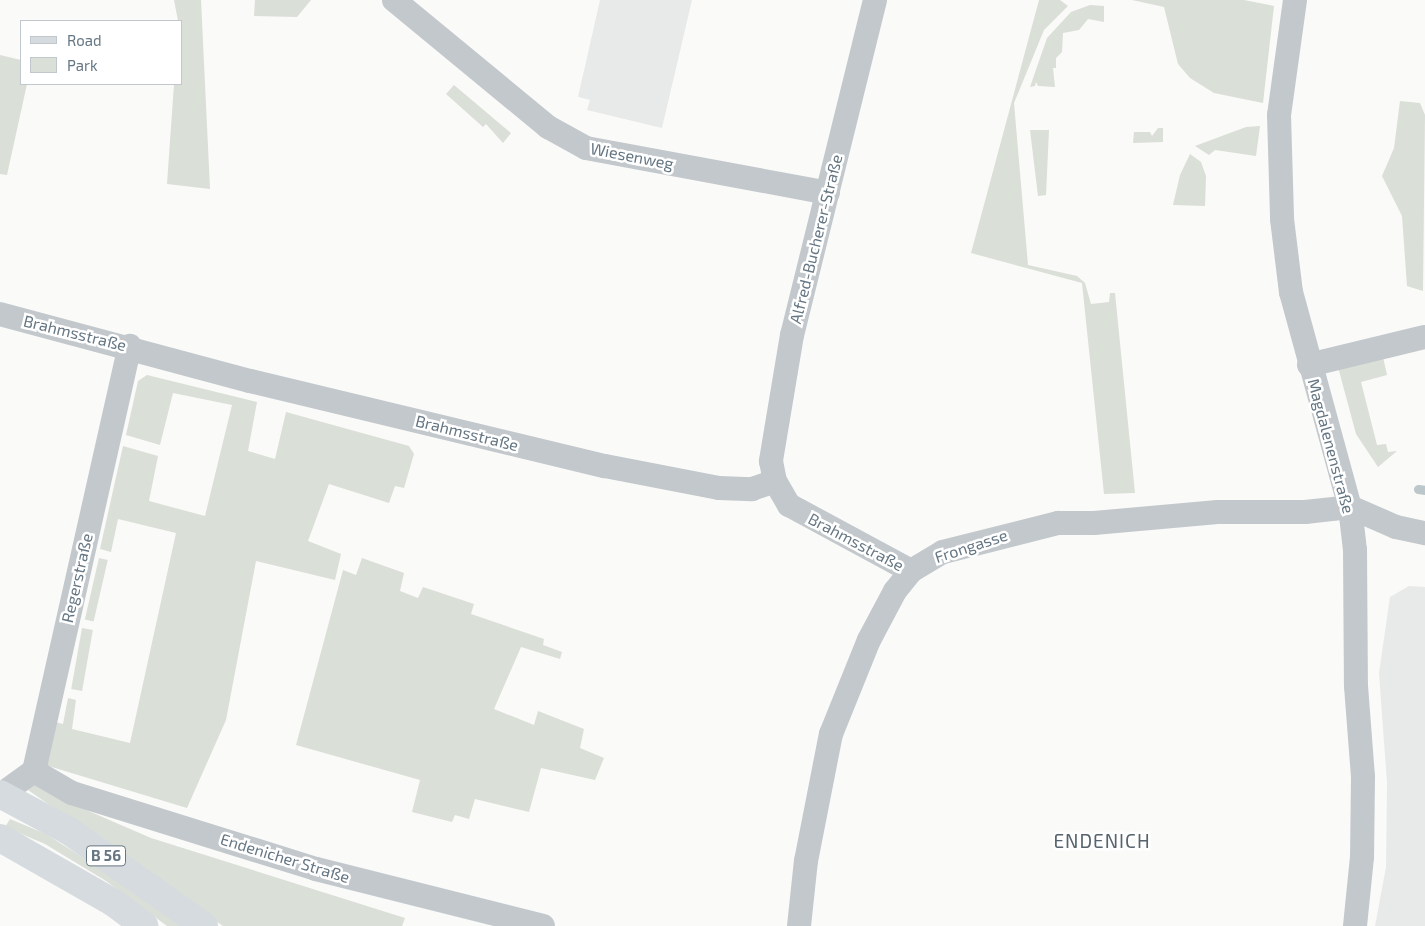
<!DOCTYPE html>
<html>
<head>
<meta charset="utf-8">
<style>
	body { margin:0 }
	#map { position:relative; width:1425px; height:926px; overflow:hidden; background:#fafaf8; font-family:"Exo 2",sans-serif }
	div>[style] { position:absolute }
	.built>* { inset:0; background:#e8e9e9 }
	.green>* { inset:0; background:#dadfd7; transform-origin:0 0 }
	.stream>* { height:9px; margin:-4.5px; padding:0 4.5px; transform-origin:4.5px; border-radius:4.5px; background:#bbc7cb }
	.minor>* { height:24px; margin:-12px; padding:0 12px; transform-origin:12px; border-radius:12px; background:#c3c8cc }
	.primary>* { height:28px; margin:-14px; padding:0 14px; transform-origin:14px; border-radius:14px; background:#d6dbdf }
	span { translate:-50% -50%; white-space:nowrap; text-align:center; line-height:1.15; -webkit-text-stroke:5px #fff; paint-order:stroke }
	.shield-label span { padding:1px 4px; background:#fff; border:1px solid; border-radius:4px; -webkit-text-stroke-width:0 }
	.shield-label { font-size:15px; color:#657683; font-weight:700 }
	.street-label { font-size:16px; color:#657683 }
	.quarter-label { font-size:19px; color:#57646e; letter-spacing:1px }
	.legend { position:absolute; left:20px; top:20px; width:162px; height:65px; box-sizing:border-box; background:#fff; border:1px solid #c1c8cd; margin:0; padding:6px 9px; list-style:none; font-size:15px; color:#657683 }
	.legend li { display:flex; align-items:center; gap:10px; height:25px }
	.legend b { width:25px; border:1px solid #c1c8cd }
</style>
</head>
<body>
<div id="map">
	<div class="built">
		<i style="clip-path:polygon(600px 0,692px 0,662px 128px,587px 110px,590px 100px,578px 97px)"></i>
		<i style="clip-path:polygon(1409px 586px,1425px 587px,1425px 926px,1375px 926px,1386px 867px,1387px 783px,1379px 673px,1390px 597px)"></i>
	</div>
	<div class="green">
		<i style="clip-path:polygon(174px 0,201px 0,210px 189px,167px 184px,174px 84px,181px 84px,181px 21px,178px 21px)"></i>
		<i style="clip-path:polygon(255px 0,311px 0,297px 17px,254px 16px)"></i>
		<i style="clip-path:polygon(1039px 0,1060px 0,1068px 6px,1044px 30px,1014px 103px,1028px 265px,1077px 276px,1085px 283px,1091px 304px,1109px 302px,1110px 293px,1115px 293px,1135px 493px,1104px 494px,1082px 283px,971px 253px)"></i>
		<i style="clip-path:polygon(1132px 0,1244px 0,1274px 6px,1263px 103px,1214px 93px,1190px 78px,1178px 64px,1164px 7px)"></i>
		<i style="clip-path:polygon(1090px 5px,1104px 6px,1104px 22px,1088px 19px,1079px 30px,1063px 33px,1062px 52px,1056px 58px,1056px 68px,1053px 68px,1055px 87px,1038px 86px,1036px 82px,1035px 86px,1030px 87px,1047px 38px,1071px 12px)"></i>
		<i style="clip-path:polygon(0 55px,21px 60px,21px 84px,27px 84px,7px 175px,0 174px)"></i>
		<i style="clip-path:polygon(454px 85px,511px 133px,503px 143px,486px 124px,483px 127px,446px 94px)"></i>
		<i style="clip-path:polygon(1400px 101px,1420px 103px,1425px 115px,1423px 291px,1407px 286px,1402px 216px,1382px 176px,1394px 148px)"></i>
		<i style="clip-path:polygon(1260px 126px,1256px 156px,1215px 150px,1209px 155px,1195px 146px,1246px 127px)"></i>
		<i style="clip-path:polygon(1158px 128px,1163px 128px,1163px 142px,1133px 143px,1134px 132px,1150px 132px,1152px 136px)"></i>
		<i style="clip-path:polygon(1030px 130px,1049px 130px,1046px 195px,1038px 196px)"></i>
		<i style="clip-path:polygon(1190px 154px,1201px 162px,1206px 176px,1205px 206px,1173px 205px,1180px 175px)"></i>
		<i style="clip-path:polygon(1383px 357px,1387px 375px,1361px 382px,1377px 445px,1386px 444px,1388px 452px,1397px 451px,1378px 467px,1356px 434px,1338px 367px)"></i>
		<i style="clip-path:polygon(147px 375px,257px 402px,248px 451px,275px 459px,286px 412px,409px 446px,414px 454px,404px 488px,395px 486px,389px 503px,329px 484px,308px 541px,341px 554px,335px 580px,256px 561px,226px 720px,187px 808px,45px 765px,51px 721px,63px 724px,68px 698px,76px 700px,72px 729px,130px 743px,176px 533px,118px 519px,111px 552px,100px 549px,123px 446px,158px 456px,149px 501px,205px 516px,232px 405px,173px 393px,160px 445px,126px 435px,138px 381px)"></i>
		<i style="left:99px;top:558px;width:9px;height:63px;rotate:13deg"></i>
		<i style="clip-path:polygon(362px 558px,404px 573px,400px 591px,418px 598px,423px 587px,474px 604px,471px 614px,544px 639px,543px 645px,562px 652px,560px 659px,521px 647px,494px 709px,534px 725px,538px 711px,584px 729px,580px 748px,604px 758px,595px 780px,541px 768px,529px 812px,475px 799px,469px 819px,455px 815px,452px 822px,412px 812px,420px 780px,296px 745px,343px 570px,356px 575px)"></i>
		<i style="left:82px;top:628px;width:11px;height:62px;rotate:10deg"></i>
		<i style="clip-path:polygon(32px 777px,54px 796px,151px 838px,405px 918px,402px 926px,223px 926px,28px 790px)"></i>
		<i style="clip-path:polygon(10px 819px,46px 834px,138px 893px,183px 926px,167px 926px,106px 881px,45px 844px,5px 827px)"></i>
	</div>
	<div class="stream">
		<i style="left:1418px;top:489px;width:7px;rotate:8deg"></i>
	</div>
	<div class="minor">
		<i style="left:394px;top:0;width:200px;rotate:39.5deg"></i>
		<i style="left:548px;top:127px;width:43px;rotate:28.9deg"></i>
		<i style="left:586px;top:148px;width:246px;rotate:10.5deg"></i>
		<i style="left:875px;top:0;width:345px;rotate:103.9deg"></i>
		<i style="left:792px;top:335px;width:128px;rotate:99.5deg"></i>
		<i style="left:771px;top:461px;width:20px;rotate:79deg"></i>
		<i style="left:775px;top:481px;width:28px;rotate:60deg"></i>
		<i style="left:789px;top:505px;width:139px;rotate:28.4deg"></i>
		<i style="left:1295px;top:0;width:116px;rotate:97.9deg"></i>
		<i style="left:1279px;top:115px;width:104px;rotate:88.3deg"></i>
		<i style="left:1282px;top:219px;width:74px;rotate:83deg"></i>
		<i style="left:1291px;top:292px;width:223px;rotate:74.7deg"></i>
		<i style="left:1350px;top:507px;width:43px;rotate:83.4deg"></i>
		<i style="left:1355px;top:550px;width:136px;rotate:89.6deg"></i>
		<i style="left:1356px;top:686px;width:91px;rotate:85.6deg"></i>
		<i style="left:1363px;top:777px;width:80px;rotate:90.7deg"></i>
		<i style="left:1362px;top:857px;width:69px;rotate:95.8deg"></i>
		<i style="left:0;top:314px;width:259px;rotate:15deg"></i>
		<i style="left:250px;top:381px;width:365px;rotate:13.5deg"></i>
		<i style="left:605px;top:466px;width:116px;rotate:10.9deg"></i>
		<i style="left:719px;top:488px;width:33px;rotate:2deg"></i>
		<i style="left:752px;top:489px;width:24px;rotate:-19deg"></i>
		<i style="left:1309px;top:365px;width:119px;rotate:-13.6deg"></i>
		<i style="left:1350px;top:507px;width:50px;rotate:23.5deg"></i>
		<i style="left:1396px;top:527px;width:30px;rotate:12deg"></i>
		<i style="left:34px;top:771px;width:44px;rotate:30.1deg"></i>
		<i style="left:72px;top:793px;width:256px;rotate:17.3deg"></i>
		<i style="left:316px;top:869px;width:234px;rotate:14.1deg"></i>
		<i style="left:2px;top:794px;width:39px;rotate:-36deg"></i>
		<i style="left:34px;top:771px;width:436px;rotate:-77.3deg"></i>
		<i style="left:799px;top:926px;width:65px;rotate:-83.9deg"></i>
		<i style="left:806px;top:861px;width:129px;rotate:-78.9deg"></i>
		<i style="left:831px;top:734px;width:101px;rotate:-68deg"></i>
		<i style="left:869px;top:640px;width:55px;rotate:-62deg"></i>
		<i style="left:895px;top:591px;width:26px;rotate:-51deg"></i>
		<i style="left:911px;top:571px;width:37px;rotate:-31deg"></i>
		<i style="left:943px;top:552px;width:119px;rotate:-14.2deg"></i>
		<i style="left:1058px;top:523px;width:36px"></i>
		<i style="left:1094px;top:523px;width:124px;rotate:-5.1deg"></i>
		<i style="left:1218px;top:512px;width:87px"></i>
		<i style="left:1305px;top:512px;width:45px;rotate:-6.3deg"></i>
	</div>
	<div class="primary">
		<i style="left:0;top:794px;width:78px;rotate:28.2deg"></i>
		<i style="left:69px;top:831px;width:165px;rotate:35.1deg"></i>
		<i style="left:0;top:838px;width:131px;rotate:29.7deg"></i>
		<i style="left:114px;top:903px;width:38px;rotate:37deg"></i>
	</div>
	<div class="shield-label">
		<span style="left:106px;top:856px">B 56</span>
	</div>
	<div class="street-label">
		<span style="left:632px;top:156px;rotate:11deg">Wiesenweg</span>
		<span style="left:816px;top:239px;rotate:-76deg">Alfred-Bucherer-Straße</span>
		<span style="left:75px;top:333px;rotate:14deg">Brahmsstraße</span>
		<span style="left:467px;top:433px;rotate:14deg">Brahmsstraße</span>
		<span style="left:1331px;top:446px;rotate:75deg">Magdalenenstraße</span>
		<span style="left:856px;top:542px;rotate:28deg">Brahmsstraße</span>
		<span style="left:971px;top:546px;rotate:-18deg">Frongasse</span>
		<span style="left:77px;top:578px;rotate:-77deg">Regerstraße</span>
		<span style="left:285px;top:858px;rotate:17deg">Endenicher Straße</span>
	</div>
	<div class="quarter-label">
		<span style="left:1102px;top:841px">ENDENICH</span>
	</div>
	<ul class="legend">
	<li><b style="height:6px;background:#d6dbdf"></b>Road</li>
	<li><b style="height:14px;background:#dadfd7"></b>Park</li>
	</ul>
</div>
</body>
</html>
